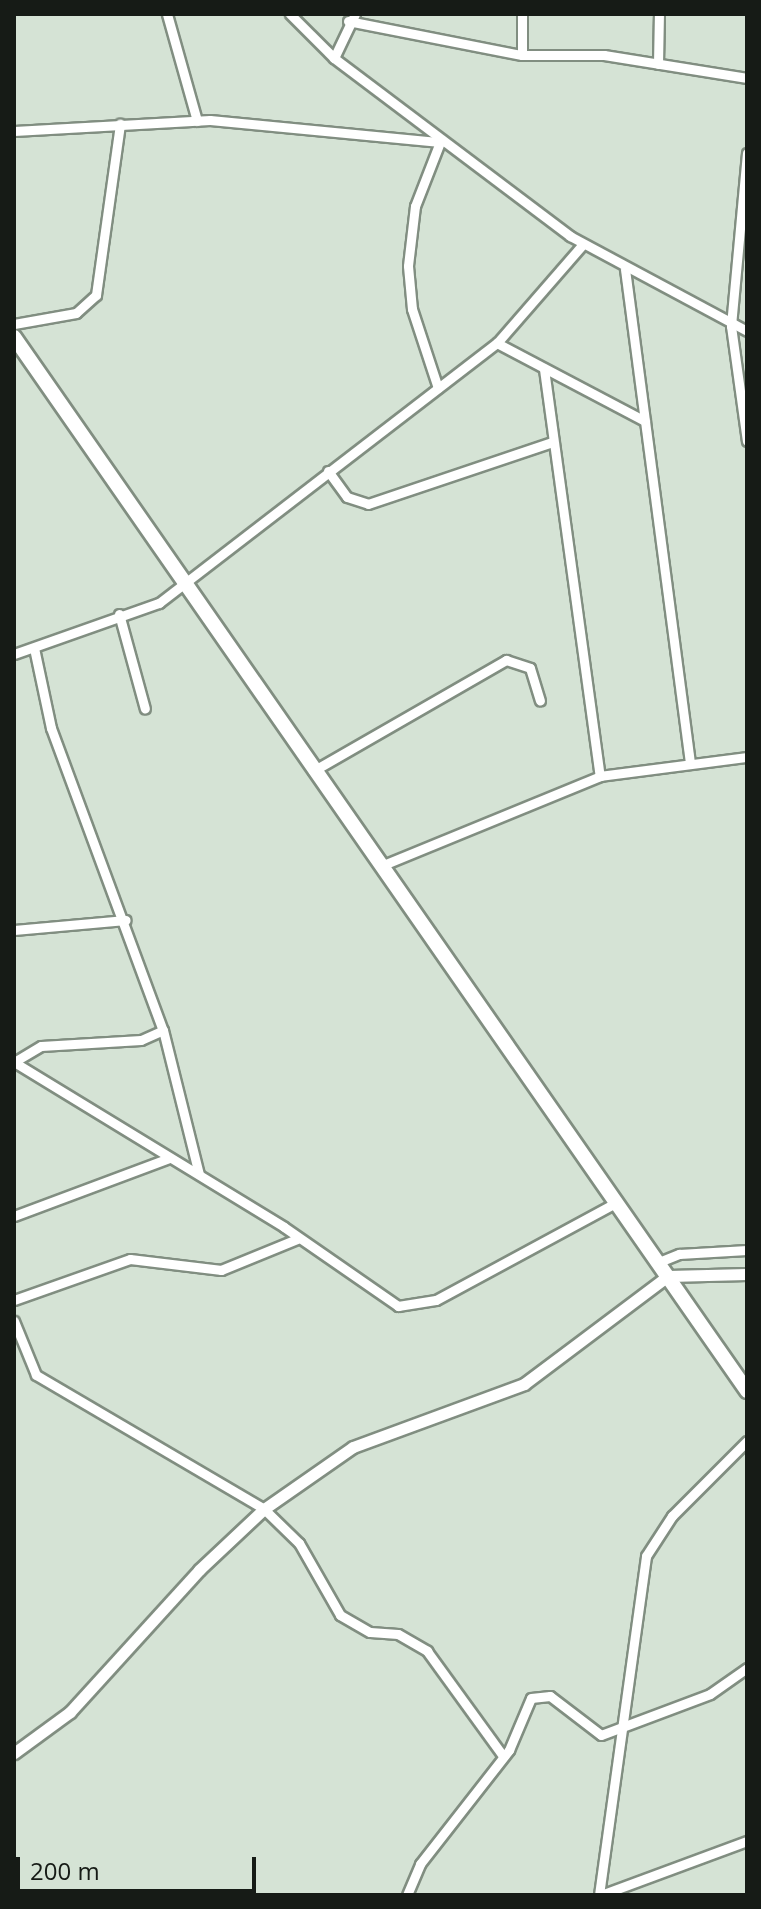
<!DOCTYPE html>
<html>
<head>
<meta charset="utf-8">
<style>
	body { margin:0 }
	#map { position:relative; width:761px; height:1909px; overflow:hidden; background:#d5e3d5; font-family:"Open Sans",sans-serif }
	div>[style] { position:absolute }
	.roads { filter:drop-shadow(2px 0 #818e81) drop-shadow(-2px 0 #818e81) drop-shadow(0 2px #818e81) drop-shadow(0 -2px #818e81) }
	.minor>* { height:9px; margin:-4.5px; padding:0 4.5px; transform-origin:4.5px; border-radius:4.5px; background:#fff }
	.tertiary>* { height:11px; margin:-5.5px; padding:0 5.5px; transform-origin:5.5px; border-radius:5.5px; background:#fff }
	.primary>* { height:14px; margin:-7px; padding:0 7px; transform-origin:7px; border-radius:7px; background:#fff }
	span { translate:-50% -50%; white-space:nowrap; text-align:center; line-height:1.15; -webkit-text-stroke:8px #d5e3d5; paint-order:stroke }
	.frame { position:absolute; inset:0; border:16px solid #161b16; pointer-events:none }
	.scale { position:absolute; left:16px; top:1857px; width:240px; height:36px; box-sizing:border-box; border:4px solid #161b16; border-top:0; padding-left:10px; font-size:24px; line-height:28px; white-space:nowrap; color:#161b16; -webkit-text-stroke:6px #d5e3d5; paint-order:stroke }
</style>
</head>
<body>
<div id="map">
	<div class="roads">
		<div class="minor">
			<i style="left:167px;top:14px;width:111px;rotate:74.3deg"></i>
			<i style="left:290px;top:14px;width:62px;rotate:45deg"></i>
			<i style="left:334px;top:58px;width:296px;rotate:37deg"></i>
			<i style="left:570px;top:236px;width:201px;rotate:28.2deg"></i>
			<i style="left:522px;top:14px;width:41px;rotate:90deg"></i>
			<i style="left:348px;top:21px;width:177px;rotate:11.1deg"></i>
			<i style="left:522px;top:55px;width:82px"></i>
			<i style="left:604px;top:55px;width:145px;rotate:9.1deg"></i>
			<i style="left:334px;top:58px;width:49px;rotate:-64.5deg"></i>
			<i style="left:658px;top:64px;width:50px;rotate:-88.9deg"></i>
			<i style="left:14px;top:131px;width:196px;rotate:-3.2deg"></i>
			<i style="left:210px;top:120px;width:231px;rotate:5.5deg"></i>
			<i style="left:440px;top:142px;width:69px;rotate:111.3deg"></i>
			<i style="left:415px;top:206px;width:60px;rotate:96.7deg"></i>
			<i style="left:408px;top:266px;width:43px;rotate:84.7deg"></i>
			<i style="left:412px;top:309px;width:83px;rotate:71.8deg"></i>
			<i style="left:747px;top:153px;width:174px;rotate:95.3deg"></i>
			<i style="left:731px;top:326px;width:116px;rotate:82.1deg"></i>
			<i style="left:625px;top:269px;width:496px;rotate:82.5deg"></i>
			<i style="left:14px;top:324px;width:63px;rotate:-10.1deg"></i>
			<i style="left:76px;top:313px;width:27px;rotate:-42deg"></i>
			<i style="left:96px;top:295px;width:173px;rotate:-82deg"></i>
			<i style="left:497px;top:343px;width:167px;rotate:27.8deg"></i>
			<i style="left:544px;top:369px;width:411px;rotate:82.2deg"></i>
			<i style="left:328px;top:471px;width:32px;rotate:54deg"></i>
			<i style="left:347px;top:497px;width:22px;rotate:18deg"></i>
			<i style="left:368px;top:504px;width:194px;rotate:-18.6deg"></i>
			<i style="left:119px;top:614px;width:98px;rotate:74.7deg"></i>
			<i style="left:34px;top:648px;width:82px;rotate:78deg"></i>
			<i style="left:51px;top:728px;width:322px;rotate:69.7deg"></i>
			<i style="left:163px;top:1030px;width:148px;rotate:76deg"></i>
			<i style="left:14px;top:654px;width:154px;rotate:-19.4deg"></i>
			<i style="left:159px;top:603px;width:426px;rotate:-37.6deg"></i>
			<i style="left:497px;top:343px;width:131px;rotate:-49deg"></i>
			<i style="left:313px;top:771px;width:223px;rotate:-29.9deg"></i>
			<i style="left:506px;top:660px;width:25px;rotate:18deg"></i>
			<i style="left:530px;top:668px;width:34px;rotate:73deg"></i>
			<i style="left:381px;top:866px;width:237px;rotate:-22.3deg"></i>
			<i style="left:600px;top:776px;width:148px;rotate:-7.4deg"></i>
			<i style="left:14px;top:930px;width:112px;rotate:-5.1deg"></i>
			<i style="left:14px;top:1062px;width:316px;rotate:31.4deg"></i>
			<i style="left:284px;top:1227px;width:139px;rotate:34.7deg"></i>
			<i style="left:398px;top:1306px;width:38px;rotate:-9deg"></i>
			<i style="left:436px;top:1300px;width:206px;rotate:-28.4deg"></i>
			<i style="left:14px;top:1062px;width:31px;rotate:-31deg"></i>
			<i style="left:41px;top:1046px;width:100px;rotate:-3.4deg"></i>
			<i style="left:141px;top:1040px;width:24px;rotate:-24deg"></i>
			<i style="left:14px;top:1216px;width:165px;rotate:-20.5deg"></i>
			<i style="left:659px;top:1262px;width:22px;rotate:-22deg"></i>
			<i style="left:679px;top:1254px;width:68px;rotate:-3.4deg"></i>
			<i style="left:14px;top:1300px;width:123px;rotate:-19.5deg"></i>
			<i style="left:130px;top:1259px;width:92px;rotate:6.9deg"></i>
			<i style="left:221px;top:1270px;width:82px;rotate:-22.2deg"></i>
			<i style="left:14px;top:1321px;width:58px;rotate:67.8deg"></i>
			<i style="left:36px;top:1375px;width:264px;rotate:30.4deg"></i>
			<i style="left:264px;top:1509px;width:49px;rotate:44.2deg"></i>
			<i style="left:299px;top:1543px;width:83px;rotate:60.3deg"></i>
			<i style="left:340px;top:1615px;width:34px;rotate:30deg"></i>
			<i style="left:370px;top:1632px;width:28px;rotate:4deg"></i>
			<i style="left:398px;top:1634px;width:34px;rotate:30deg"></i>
			<i style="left:427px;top:1651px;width:130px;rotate:54.1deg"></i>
			<i style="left:407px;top:1895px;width:34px;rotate:-67deg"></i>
			<i style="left:420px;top:1864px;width:145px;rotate:-52deg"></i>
			<i style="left:509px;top:1750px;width:56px;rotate:-67.1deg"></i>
			<i style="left:531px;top:1698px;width:19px;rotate:-6deg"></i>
			<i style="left:550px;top:1696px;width:64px;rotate:37.4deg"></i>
			<i style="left:601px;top:1735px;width:116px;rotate:-20.6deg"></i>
			<i style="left:710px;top:1694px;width:45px;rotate:-35.1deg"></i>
			<i style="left:599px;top:1895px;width:342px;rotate:-82.1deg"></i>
			<i style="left:646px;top:1556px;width:48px;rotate:-57deg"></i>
			<i style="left:672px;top:1516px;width:106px;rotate:-45deg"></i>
			<i style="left:601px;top:1895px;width:156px;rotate:-20.3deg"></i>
		</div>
		<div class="tertiary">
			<i style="left:14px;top:1753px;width:69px;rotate:-36.2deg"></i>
			<i style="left:70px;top:1712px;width:192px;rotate:-47.7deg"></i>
			<i style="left:199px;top:1570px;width:89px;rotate:-43.2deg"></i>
			<i style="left:264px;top:1509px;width:108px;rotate:-34.9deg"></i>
			<i style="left:353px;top:1447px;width:182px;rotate:-20.2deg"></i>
			<i style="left:524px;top:1384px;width:180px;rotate:-36.9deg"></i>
			<i style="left:668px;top:1276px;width:79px;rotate:-1.5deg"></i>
		</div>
		<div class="primary">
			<i style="left:14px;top:337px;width:1284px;rotate:55.18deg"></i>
		</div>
	</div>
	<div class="frame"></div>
	<div class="scale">200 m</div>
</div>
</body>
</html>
